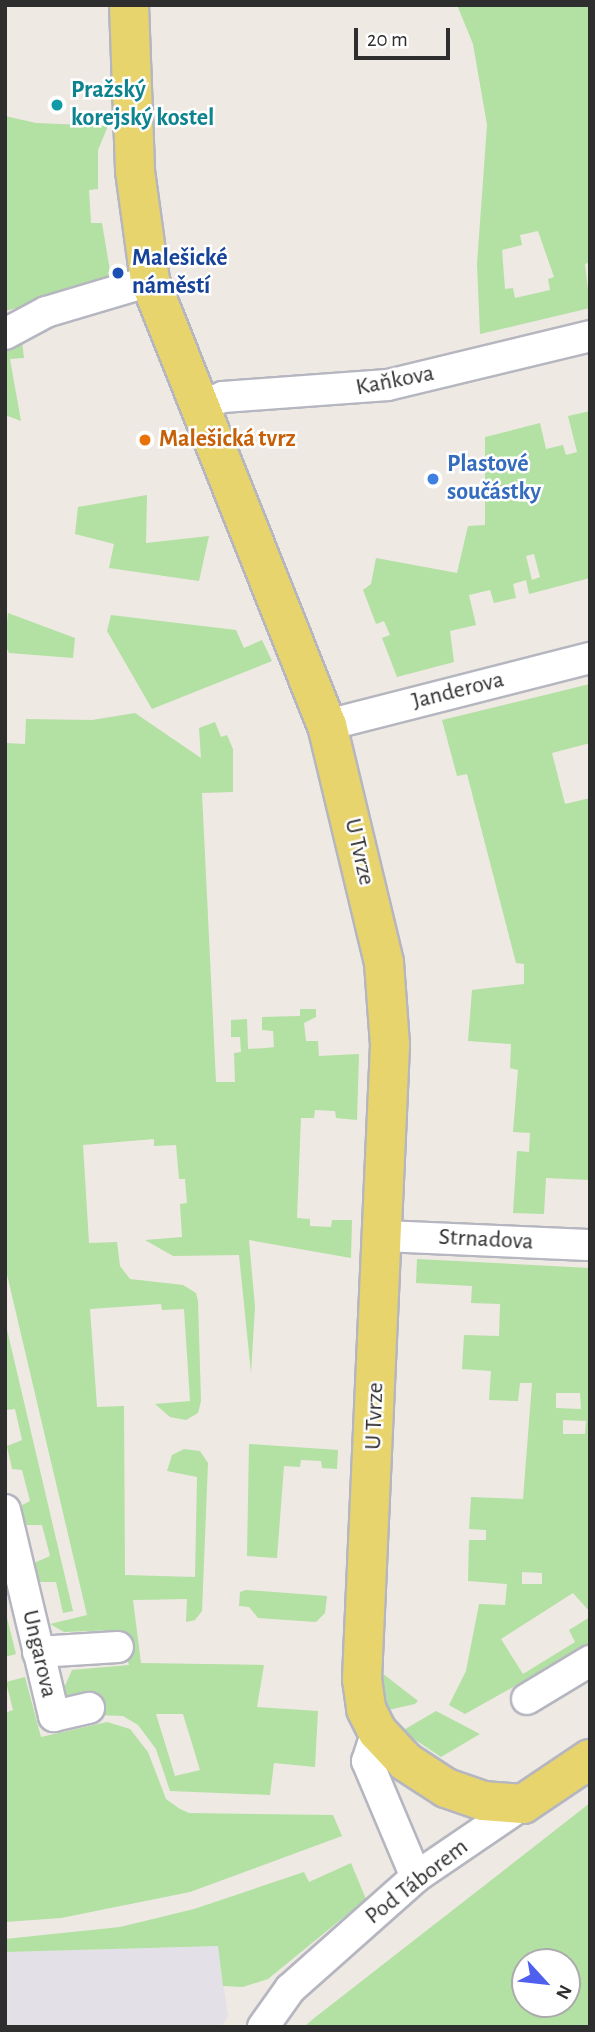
<!DOCTYPE html>
<html>
<head>
<meta charset="utf-8">
<style>
	body { margin:0 }
	#map { position:relative; width:595px; height:2032px; overflow:hidden; background:#eee9e2; font-family:"Alegreya Sans",sans-serif }
	div>[style] { position:absolute }
	.industrial>* { inset:0; background:#e3e1e7 }
	.green>* { inset:0; background:#b3e0a3 }
	.roads { filter:drop-shadow(2px 0 #b5b6c0) drop-shadow(-2px 0 #b5b6c0) drop-shadow(0 2px #b5b6c0) drop-shadow(0 -2px #b5b6c0) }
	.minor>* { height:30px; margin:-15px; padding:0 15px; transform-origin:15px; border-radius:15px; background:#fff }
	.major>* { height:38px; margin:-19px; padding:0 19px; transform-origin:19px; border-radius:19px; background:#e8d46d }
	.dots>* { width:19px; height:19px; translate:-50% -50%; box-sizing:border-box; border:4px solid #fff; border-radius:50% }
	span { translate:-50% -50%; white-space:nowrap; text-align:center; line-height:1.15; -webkit-text-stroke:5px #fff; paint-order:stroke }
	.culture-label { font-size:24px; color:#0d838f; font-weight:700 }
	.left { translate:0 -50%; text-align:left }
	.transit-label { font-size:24px; color:#164399; font-weight:700 }
	.street-label { font-size:24px; color:#2e2e2e }
	.food-label { font-size:24px; color:#c56008; font-weight:700 }
	.shop-label { font-size:24px; color:#366cbe; font-weight:700 }
	.frame { position:absolute; inset:0; border:7px solid #2e2e2e; pointer-events:none }
	.north { position:absolute; left:511px; top:1948px; width:70px; height:70px; box-sizing:border-box; background:#fff; border:2px solid #ababab; border-radius:50%; rotate:117deg; font-size:19px; font-weight:700; line-height:28px; text-align:center; color:#2e2e2e }
	.north::after { content:''; display:block; margin:auto; width:24px; height:32px; background:#4f60ee; clip-path:polygon(50% 0,100% 100%,50% 72%,0 100%) }
	.scale { position:absolute; left:354px; top:28px; width:96px; height:32px; box-sizing:border-box; border:4px solid #2e2e2e; border-top:0; padding-left:9px; font-size:21px; line-height:24px; white-space:nowrap; color:#2e2e2e; -webkit-text-stroke:5px #fff; paint-order:stroke }
</style>
</head>
<body>
<div id="map">
	<div class="industrial">
		<i style="clip-path:polygon(218px 1946px,228px 2016px,221px 2027px,5px 2027px,5px 1952px)"></i>
	</div>
	<div class="green">
		<i style="clip-path:polygon(evenodd,457px 5px,590px 5px,590px 262px,585px 264px,590px 308px,480px 334px,477px 264px,487px 125px,473px 44px,457px 5px,538px 231px,554px 277px,548px 279px,550px 290px,515px 298px,513px 288px,505px 289px,502px 250px,522px 245px,520px 235px,538px 231px)"></i>
		<i style="clip-path:polygon(5px 116px,36px 123px,108px 126px,98px 150px,98px 189px,89px 190px,91px 223px,102px 223px,112px 283px,5px 311px)"></i>
		<i style="clip-path:polygon(22px 341px,24px 358px,10px 359px,21px 421px,5px 415px,5px 352px)"></i>
		<i style="clip-path:polygon(evenodd,590px 411px,590px 578px,529px 594px,526px 580px,513px 584px,516px 598px,494px 603px,490px 590px,469px 595px,476px 625px,450px 631px,454px 662px,397px 677px,382px 638px,390px 635px,384px 621px,376px 624px,363px 590px,371px 584px,376px 558px,457px 573px,468px 526px,485px 525px,485px 437px,540px 423px,546px 449px,563px 445px,566px 455px,577px 452px,568px 416px,590px 411px,534px 554px,540px 577px,532px 580px,526px 556px,534px 554px)"></i>
		<i style="clip-path:polygon(147px 495px,146px 543px,209px 536px,199px 581px,109px 568px,114px 544px,75px 534px,78px 507px)"></i>
		<i style="clip-path:polygon(8px 613px,75px 638px,73px 658px,9px 653px,5px 644px)"></i>
		<i style="clip-path:polygon(111px 615px,236px 630px,244px 648px,262px 640px,272px 661px,152px 709px,107px 631px)"></i>
		<i style="clip-path:polygon(590px 684px,590px 743px,552px 753px,565px 804px,590px 798px,590px 1180px,546px 1178px,544px 1214px,513px 1213px,517px 1151px,529px 1152px,530px 1133px,513px 1132px,518px 1070px,510px 1068px,511px 1044px,468px 1041px,472px 990px,524px 984px,524px 964px,516px 963px,467px 774px,457px 776px,442px 720px)"></i>
		<i style="clip-path:polygon(evenodd,135px 713px,201px 758px,199px 728px,215px 722px,221px 737px,227px 735px,233px 749px,233px 792px,202px 793px,216px 1082px,235px 1082px,234px 1053px,241px 1052px,240px 1037px,231px 1037px,231px 1020px,247px 1019px,248px 1049px,266px 1048px,274px 1047px,273px 1031px,262px 1030px,262px 1017px,300px 1016px,300px 1009px,316px 1009px,316px 1017px,304px 1023px,306px 1041px,318px 1041px,319px 1056px,359px 1054px,357px 1120px,336px 1118px,335px 1111px,315px 1110px,314px 1118px,301px 1118px,297px 1218px,310px 1219px,310px 1226px,331px 1227px,332px 1220px,352px 1220px,351px 1258px,249px 1240px,255px 1307px,251px 1373px,239px 1255px,173px 1256px,145px 1240px,182px 1237px,180px 1204px,187px 1203px,185px 1179px,179px 1179px,176px 1145px,154px 1146px,154px 1139px,83px 1145px,89px 1243px,117px 1242px,120px 1266px,130px 1279px,183px 1285px,196px 1293px,198px 1301px,201px 1401px,198px 1413px,186px 1420px,170px 1417px,155px 1404px,190px 1401px,184px 1309px,162px 1310px,161px 1304px,90px 1309px,97px 1407px,124px 1406px,125px 1575px,195px 1577px,197px 1477px,167px 1471px,172px 1455px,184px 1449px,200px 1451px,208px 1463px,202px 1611px,195px 1620px,186px 1622px,187px 1599px,133px 1600px,141px 1663px,264px 1665px,257px 1707px,318px 1711px,315px 1767px,274px 1763px,270px 1795px,170px 1791px,156px 1749px,138px 1725px,123px 1716px,95px 1715px,68px 1703px,64px 1688px,72px 1670px,129px 1665px,117px 1630px,64px 1632px,50px 1624px,87px 1615px,5px 1266px,5px 743px,25px 744px,26px 719px,92px 720px,135px 713px,156px 1714px,183px 1714px,200px 1770px,175px 1776px,156px 1714px)"></i>
		<i style="clip-path:polygon(evenodd,417px 1259px,590px 1268px,590px 1612px,573px 1593px,501px 1639px,523px 1674px,575px 1642px,569px 1630px,590px 1617px,590px 1644px,465px 1714px,449px 1705px,466px 1671px,479px 1604px,505px 1605px,507px 1584px,468px 1581px,469px 1540px,486px 1540px,486px 1530px,469px 1529px,471px 1497px,523px 1499px,532px 1383px,520px 1383px,518px 1401px,489px 1400px,491px 1371px,462px 1369px,464px 1335px,499px 1336px,500px 1304px,471px 1303px,472px 1286px,416px 1283px,417px 1259px,556px 1393px,580px 1393px,581px 1409px,556px 1408px,556px 1393px,417px 1259px,563px 1420px,586px 1421px,585px 1434px,563px 1434px,563px 1420px,417px 1259px,522px 1572px,542px 1573px,542px 1584px,522px 1584px,522px 1572px)"></i>
		<i style="clip-path:polygon(5px 1321px,73px 1611px,63px 1613px,56px 1582px,38px 1582px,34px 1563px,50px 1556px,42px 1525px,25px 1525px,20px 1506px,30px 1501px,22px 1470px,12px 1469px,7px 1446px,22px 1440px,15px 1409px,5px 1410px)"></i>
		<i style="clip-path:polygon(249px 1444px,338px 1450px,337px 1469px,322px 1468px,321px 1461px,301px 1460px,300px 1467px,284px 1466px,277px 1558px,247px 1556px)"></i>
		<i style="clip-path:polygon(246px 1590px,327px 1596px,325px 1613px,316px 1622px,258px 1618px,249px 1607px,239px 1606px,240px 1592px)"></i>
		<i style="clip-path:polygon(5px 1610px,16px 1654px,5px 1657px)"></i>
		<i style="clip-path:polygon(382px 1673px,418px 1701px,415px 1704px,388px 1710px)"></i>
		<i style="clip-path:polygon(25px 1677px,41px 1737px,107px 1722px,130px 1729px,148px 1752px,166px 1799px,180px 1809px,189px 1813px,333px 1815px,342px 1836px,190px 1892px,61px 1918px,5px 1922px,5px 1713px,13px 1710px,6px 1682px)"></i>
		<i style="clip-path:polygon(436px 1711px,480px 1734px,441px 1757px,402px 1731px)"></i>
		<i style="clip-path:polygon(evenodd,590px 1803px,590px 2027px,304px 2027px,313px 2019px,590px 1803px,525px 1962px,567px 1962px,567px 2004px,525px 2004px,525px 1962px)"></i>
		<i style="clip-path:polygon(351px 1863px,366px 1899px,268px 1979px,243px 1987px,223px 1986px,218px 1946px,5px 1952px,5px 1939px,120px 1927px,194px 1909px,304px 1872px,309px 1882px)"></i>
	</div>
	<div class="roads">
		<div class="minor">
			<i style="left:5px;top:334px;width:47px;rotate:-28.2deg"></i>
			<i style="left:46px;top:312px;width:109px;rotate:-16.6deg"></i>
			<i style="left:199px;top:408px;width:26px;rotate:-25deg"></i>
			<i style="left:223px;top:397px;width:165px;rotate:-4.2deg"></i>
			<i style="left:388px;top:385px;width:208px;rotate:-13.6deg"></i>
			<i style="left:327px;top:725px;width:271px;rotate:-14.3deg"></i>
			<i style="left:382px;top:1236px;width:208px;rotate:2.5deg"></i>
			<i style="left:5px;top:1510px;width:212px;rotate:76.6deg"></i>
			<i style="left:54px;top:1716px;width:36px;rotate:-13deg"></i>
			<i style="left:38px;top:1652px;width:80px;rotate:-3.6deg"></i>
			<i style="left:527px;top:1699px;width:74px;rotate:-31.1deg"></i>
			<i style="left:377px;top:1731px;width:32px;rotate:108deg"></i>
			<i style="left:367px;top:1761px;width:126px;rotate:67.1deg"></i>
			<i style="left:263px;top:2027px;width:47px;rotate:-54.6deg"></i>
			<i style="left:290px;top:1989px;width:169px;rotate:-41.6deg"></i>
			<i style="left:416px;top:1877px;width:130px;rotate:-34.3deg"></i>
		</div>
		<div class="major">
			<i style="left:129px;top:5px;width:166px;rotate:87.9deg"></i>
			<i style="left:135px;top:171px;width:111px;rotate:82.2deg"></i>
			<i style="left:150px;top:281px;width:478px;rotate:68.3deg"></i>
			<i style="left:327px;top:725px;width:245px;rotate:76.5deg"></i>
			<i style="left:384px;top:963px;width:82px;rotate:85.8deg"></i>
			<i style="left:390px;top:1045px;width:635px;rotate:92.53deg"></i>
			<i style="left:362px;top:1679px;width:30px;rotate:82deg"></i>
			<i style="left:366px;top:1709px;width:25px;rotate:63deg"></i>
			<i style="left:377px;top:1731px;width:42px;rotate:46.9deg"></i>
			<i style="left:406px;top:1762px;width:48px;rotate:33deg"></i>
			<i style="left:446px;top:1788px;width:39px;rotate:19deg"></i>
			<i style="left:483px;top:1801px;width:40px;rotate:4.3deg"></i>
			<i style="left:523px;top:1804px;width:81px;rotate:-33.9deg"></i>
		</div>
	</div>
	<div class="dots">
		<i style="left:57px;top:105px;background:#0f9aa8"></i>
		<i style="left:118px;top:273px;background:#1a4fb4"></i>
		<i style="left:145px;top:440px;background:#e8710a"></i>
		<i style="left:433px;top:479px;background:#3f7fe0"></i>
	</div>
	<div class="culture-label">
		<span class="left" style="left:71px;top:105px">Pražský<br>korejský kostel</span>
	</div>
	<div class="transit-label">
		<span class="left" style="left:132px;top:273px">Malešické<br>náměstí</span>
	</div>
	<div class="street-label">
		<span style="left:395px;top:381px;rotate:-11deg">Kaňkova</span>
		<span style="left:458px;top:691px;rotate:-14deg">Janderova</span>
		<span style="left:359px;top:852px;rotate:77deg">U Tvrze</span>
		<span style="left:486px;top:1240px;rotate:3deg">Strnadova</span>
		<span style="left:375px;top:1416px;rotate:-88deg">U Tvrze</span>
		<span style="left:39px;top:1654px;rotate:77deg">Ungarova</span>
		<span style="left:417px;top:1882px;rotate:-38deg">Pod Táborem</span>
	</div>
	<div class="food-label">
		<span class="left" style="left:159px;top:440px">Malešická tvrz</span>
	</div>
	<div class="shop-label">
		<span class="left" style="left:447px;top:479px">Plastové<br>součástky</span>
	</div>
	<div class="frame"></div>
	<div class="north">N</div>
	<div class="scale">20 m</div>
</div>
</body>
</html>
